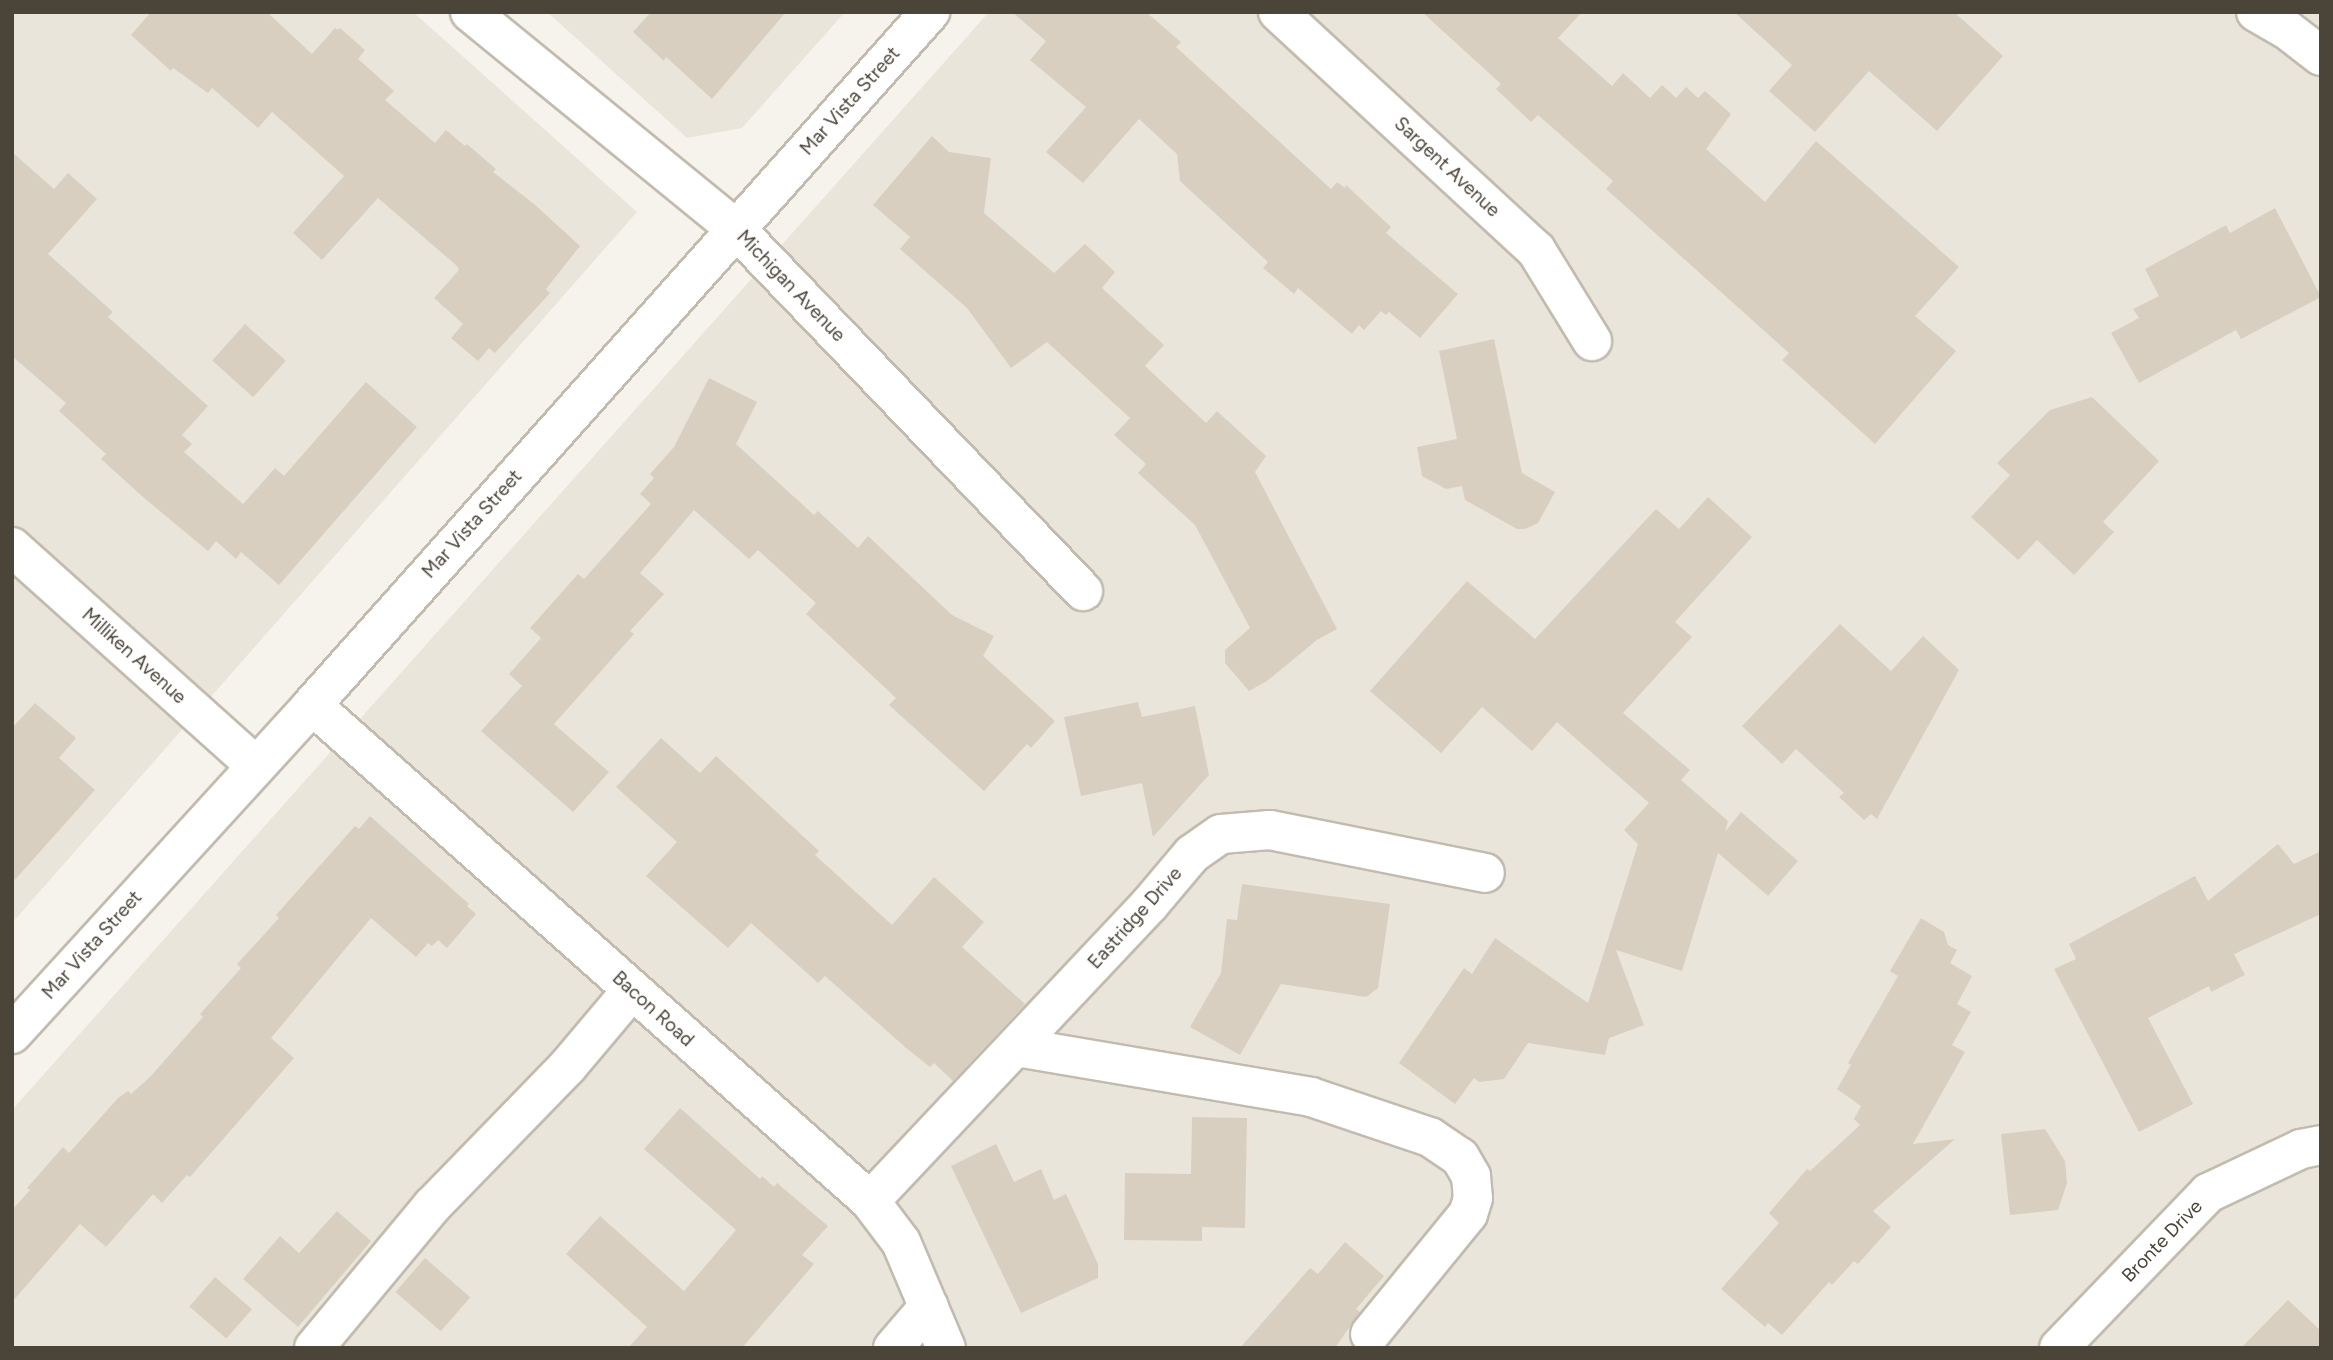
<!DOCTYPE html>
<html>
<head>
<meta charset="utf-8">
<style>
	body { margin:0 }
	#map { position:relative; width:2333px; height:1360px; overflow:hidden; background:#f6f3ec; font-family:Figtree,sans-serif }
	div>[style] { position:absolute }
	.residential>* { inset:0; background:#eae5da }
	.building>* { inset:0; background:#d8cfc1; transform-origin:0 0 }
	.roads { filter:drop-shadow(2px 0 #c2bbae) drop-shadow(-2px 0 #c2bbae) drop-shadow(0 2px #c2bbae) drop-shadow(0 -2px #c2bbae) }
	.minor>* { height:38px; margin:-19px; padding:0 19px; transform-origin:19px; border-radius:19px; background:#fff }
	span { translate:-50% -50%; white-space:nowrap; text-align:center; line-height:1.15; -webkit-text-stroke:5px #fff; paint-order:stroke }
	.street-label { font-size:19px; color:#4b4439 }
	.frame { position:absolute; inset:0; border:14px solid #4b4439; pointer-events:none }
</style>
</head>
<body>
<div id="map">
	<div class="residential">
		<i style="clip-path:polygon(12px 12px,413px 12px,637px 212px,12px 923px)"></i>
		<i style="clip-path:polygon(547px 12px,845px 12px,742px 128px,687px 138px)"></i>
		<i style="clip-path:polygon(989px 12px,2321px 12px,2321px 1348px,12px 1348px,12px 1110px)"></i>
	</div>
	<div class="building">
		<i style="clip-path:polygon(151px 12px,267px 12px,312px 54px,335px 28px,338px 30px,340px 28px,365px 50px,358px 59px,394px 91px,385px 100px,435px 143px,446px 130px,465px 146px,467px 144px,496px 169px,493px 172px,534px 204px,580px 246px,546px 289px,550px 293px,495px 353px,489px 348px,478px 361px,451px 338px,463px 324px,434px 298px,459px 270px,457px 266px,378px 198px,322px 260px,293px 233px,344px 176px,272px 112px,258px 128px,212px 88px,208px 93px,173px 68px,171px 71px,131px 35px)"></i>
		<i style="clip-path:polygon(651px 12px,786px 12px,712px 99px,666px 57px,664px 61px,633px 32px)"></i>
		<i style="clip-path:polygon(1012px 12px,1146px 12px,1181px 42px,1176px 47px,1331px 189px,1337px 182px,1345px 188px,1346px 185px,1391px 227px,1386px 233px,1458px 294px,1420px 338px,1389px 312px,1386px 315px,1381px 311px,1364px 330px,1359px 325px,1352px 334px,1298px 288px,1294px 294px,1263px 268px,1268px 262px,1180px 181px,1177px 154px,1139px 119px,1083px 183px,1046px 152px,1086px 107px,1030px 60px,1046px 41px)"></i>
		<i style="clip-path:polygon(1422px 12px,1582px 12px,1558px 38px,1612px 86px,1623px 73px,1650px 98px,1662px 85px,1676px 98px,1686px 87px,1698px 98px,1705px 91px,1731px 114px,1706px 149px,1765px 202px,1816px 141px,1959px 267px,1915px 316px,1956px 351px,1875px 444px,1782px 360px,1789px 353px,1606px 189px,1613px 181px,1538px 115px,1531px 122px,1496px 89px,1501px 84px)"></i>
		<i style="clip-path:polygon(1734px 12px,1954px 12px,2003px 56px,1937px 131px,1869px 71px,1815px 132px,1769px 91px,1792px 65px)"></i>
		<i style="clip-path:polygon(932px 136px,949px 152px,991px 158px,984px 213px,1054px 273px,1085px 244px,1115px 272px,1102px 288px,1164px 345px,1145px 366px,1206px 423px,1217px 411px,1266px 456px,1255px 472px,1337px 629px,1317px 640px,1267px 681px,1249px 691px,1225px 663px,1225px 650px,1250px 628px,1195px 525px,1138px 473px,1146px 464px,1114px 435px,1130px 418px,1047px 342px,1011px 368px,967px 308px,900px 249px,910px 237px,873px 205px)"></i>
		<i style="clip-path:polygon(12px 152px,54px 189px,68px 173px,97px 199px,48px 254px,113px 312px,108px 317px,208px 406px,182px 435px,192px 444px,184px 452px,243px 504px,275px 468px,284px 476px,366px 382px,417px 427px,279px 585px,241px 552px,236px 559px,216px 541px,208px 551px,143px 497px,101px 459px,106px 454px,59px 411px,66px 403px,12px 356px)"></i>
		<i style="clip-path:polygon(2275px 208px,2321px 297px,2241px 339px,2236px 330px,2139px 383px,2111px 333px,2139px 318px,2133px 309px,2159px 296px,2145px 269px,2226px 225px,2230px 233px)"></i>
		<i style="left:245px;top:324px;width:55px;height:49px;rotate:42deg"></i>
		<i style="clip-path:polygon(1494px 339px,1522px 473px,1555px 492px,1538px 523px,1525px 529px,1517px 529px,1465px 500px,1462px 486px,1446px 489px,1422px 476px,1417px 447px,1457px 439px,1439px 351px)"></i>
		<i style="clip-path:polygon(709px 378px,757px 402px,736px 444px,814px 515px,818px 511px,858px 548px,868px 536px,952px 615px,994px 636px,983px 656px,1055px 721px,1031px 748px,1027px 744px,984px 791px,889px 705px,896px 698px,806px 614px,816px 603px,758px 550px,749px 559px,694px 510px,640px 573px,664px 594px,630px 631px,634px 634px,554px 724px,609px 772px,573px 812px,481px 731px,522px 686px,509px 674px,541px 638px,530px 628px,578px 574px,584px 579px,651px 504px,640px 494px,654px 478px,650px 474px,674px 447px)"></i>
		<i style="clip-path:polygon(2092px 397px,2159px 461px,2103px 522px,2114px 532px,2074px 575px,2037px 540px,2018px 560px,1971px 517px,2010px 475px,1997px 463px,2050px 410px)"></i>
		<i style="clip-path:polygon(1708px 497px,1752px 537px,1675px 622px,1692px 637px,1623px 713px,1690px 770px,1681px 780px,1728px 821px,1725px 832px,1741px 812px,1798px 861px,1768px 896px,1718px 853px,1682px 971px,1616px 950px,1644px 1025px,1609px 1038px,1605px 1055px,1528px 1043px,1504px 1079px,1479px 1082px,1474px 1078px,1455px 1104px,1399px 1063px,1464px 968px,1472px 974px,1495px 938px,1588px 1003px,1638px 844px,1624px 830px,1649px 803px,1557px 722px,1532px 751px,1482px 707px,1441px 753px,1370px 691px,1467px 581px,1535px 639px,1656px 509px,1679px 529px)"></i>
		<i style="clip-path:polygon(1840px 624px,1891px 671px,1923px 636px,1959px 670px,1877px 819px,1871px 814px,1864px 820px,1839px 797px,1844px 793px,1796px 749px,1782px 764px,1742px 726px)"></i>
		<i style="clip-path:polygon(1138px 702px,1142px 717px,1195px 706px,1209px 775px,1153px 837px,1142px 783px,1081px 796px,1064px 717px)"></i>
		<i style="clip-path:polygon(35px 703px,76px 738px,59px 758px,95px 790px,12px 883px,12px 728px)"></i>
		<i style="clip-path:polygon(661px 738px,700px 773px,716px 756px,819px 851px,815px 855px,892px 925px,934px 877px,984px 922px,962px 947px,1025px 1004px,953px 1081px,934px 1063px,930px 1067px,905px 1047px,825px 976px,818px 983px,751px 923px,728px 948px,646px 876px,677px 842px,616px 787px)"></i>
		<i style="clip-path:polygon(370px 816px,469px 904px,467px 906px,476px 914px,447px 948px,438px 940px,432px 946px,428px 943px,416px 957px,371px 918px,271px 1038px,294px 1058px,190px 1177px,187px 1175px,162px 1203px,153px 1194px,106px 1247px,80px 1224px,12px 1302px,12px 1210px,30px 1190px,27px 1188px,63px 1147px,69px 1153px,118px 1098px,128px 1091px,131px 1094px,150px 1077px,203px 1017px,200px 1014px,241px 968px,237px 964px,279px 918px,276px 915px,355px 826px,359px 829px)"></i>
		<i style="clip-path:polygon(2278px 844px,2294px 864px,2321px 851px,2321px 914px,2234px 954px,2245px 975px,2211px 992px,2209px 986px,2148px 1018px,2193px 1104px,2139px 1132px,2054px 969px,2076px 959px,2069px 944px,2195px 876px,2208px 901px)"></i>
		<i style="clip-path:polygon(1242px 884px,1390px 904px,1378px 988px,1366px 997px,1281px 984px,1240px 1055px,1190px 1027px,1221px 973px,1227px 919px,1237px 920px)"></i>
		<i style="clip-path:polygon(1921px 918px,1944px 932px,1948px 945px,1957px 950px,1950px 963px,1972px 976px,1957px 1004px,1971px 1012px,1952px 1045px,1965px 1052px,1913px 1144px,1955px 1139px,1873px 1211px,1891px 1227px,1858px 1264px,1854px 1261px,1832px 1285px,1829px 1282px,1782px 1335px,1768px 1323px,1765px 1327px,1721px 1289px,1779px 1223px,1769px 1213px,1807px 1169px,1810px 1171px,1860px 1125px,1854px 1119px,1861px 1106px,1837px 1089px,1851px 1065px,1848px 1063px,1898px 976px,1890px 971px)"></i>
		<i style="clip-path:polygon(680px 1108px,760px 1179px,762px 1176px,774px 1187px,777px 1183px,828px 1226px,802px 1255px,814px 1264px,742px 1348px,628px 1348px,647px 1327px,566px 1254px,600px 1216px,684px 1291px,736px 1230px,644px 1149px)"></i>
		<i style="clip-path:polygon(1192px 1117px,1247px 1118px,1245px 1228px,1202px 1227px,1202px 1241px,1124px 1240px,1125px 1173px,1191px 1174px)"></i>
		<i style="clip-path:polygon(2045px 1129px,2065px 1161px,2067px 1183px,2058px 1210px,2010px 1215px,2001px 1134px)"></i>
		<i style="clip-path:polygon(996px 1144px,1014px 1182px,1041px 1169px,1054px 1200px,1066px 1194px,1098px 1264px,1098px 1278px,1021px 1313px,951px 1166px)"></i>
		<i style="clip-path:polygon(337px 1211px,371px 1241px,298px 1327px,243px 1279px,280px 1236px,299px 1253px)"></i>
		<i style="clip-path:polygon(1345px 1242px,1384px 1276px,1356px 1309px,1360px 1312px,1335px 1348px,1240px 1348px,1310px 1268px,1318px 1274px)"></i>
		<i style="left:425px;top:1258px;width:60px;height:45px;rotate:41deg"></i>
		<i style="left:215px;top:1277px;width:49px;height:39px;rotate:41deg"></i>
		<i style="clip-path:polygon(2288px 1300px,2321px 1331px,2321px 1348px,2241px 1348px)"></i>
	</div>
	<div class="roads">
		<div class="minor">
			<i style="left:470px;top:12px;width:342px;rotate:39.2deg"></i>
			<i style="left:735px;top:228px;width:503px;rotate:46.21deg"></i>
			<i style="left:1278px;top:12px;width:351px;rotate:42.7deg"></i>
			<i style="left:1536px;top:250px;width:107px;rotate:58.4deg"></i>
			<i style="left:2256px;top:12px;width:34px;rotate:30deg"></i>
			<i style="left:2286px;top:29px;width:44px;rotate:37.6deg"></i>
			<i style="left:12px;top:547px;width:326px;rotate:41.9deg"></i>
			<i style="left:312px;top:705px;width:747px;rotate:41.63deg"></i>
			<i style="left:870px;top:1201px;width:51px;rotate:52.9deg"></i>
			<i style="left:901px;top:1242px;width:115px;rotate:67deg"></i>
			<i style="left:12px;top:1034px;width:445px;rotate:-47.6deg"></i>
			<i style="left:312px;top:705px;width:929px;rotate:-48.27deg"></i>
			<i style="left:1016px;top:1047px;width:299px;rotate:9.6deg"></i>
			<i style="left:1311px;top:1097px;width:126px;rotate:18.6deg"></i>
			<i style="left:1430px;top:1137px;width:36px;rotate:34deg"></i>
			<i style="left:1460px;top:1157px;width:22px;rotate:60deg"></i>
			<i style="left:1471px;top:1176px;width:22px;rotate:85deg"></i>
			<i style="left:1473px;top:1198px;width:17px;rotate:107deg"></i>
			<i style="left:1468px;top:1214px;width:155px;rotate:129.2deg"></i>
			<i style="left:870px;top:1201px;width:407px;rotate:-46.7deg"></i>
			<i style="left:1149px;top:905px;width:67px;rotate:-49.9deg"></i>
			<i style="left:1192px;top:854px;width:35px;rotate:-35deg"></i>
			<i style="left:1221px;top:834px;width:49px;rotate:-4.7deg"></i>
			<i style="left:1270px;top:830px;width:219px;rotate:11.3deg"></i>
			<i style="left:314px;top:1348px;width:185px;rotate:-50.3deg"></i>
			<i style="left:432px;top:1206px;width:195px;rotate:-45.8deg"></i>
			<i style="left:568px;top:1066px;width:99px;rotate:-49.9deg"></i>
			<i style="left:893px;top:1348px;width:55px;rotate:-49.4deg"></i>
			<i style="left:2059px;top:1348px;width:215px;rotate:-46.1deg"></i>
			<i style="left:2208px;top:1193px;width:103px;rotate:-25.3deg"></i>
			<i style="left:2301px;top:1149px;width:20px;rotate:-11deg"></i>
		</div>
	</div>
	<div class="street-label">
		<span style="left:850px;top:101px;rotate:-48deg">Mar Vista Street</span>
		<span style="left:1447px;top:167px;rotate:43deg">Sargent Avenue</span>
		<span style="left:791px;top:286px;rotate:46deg">Michigan Avenue</span>
		<span style="left:472px;top:524px;rotate:-48deg">Mar Vista Street</span>
		<span style="left:134px;top:656px;rotate:42deg">Milliken Avenue</span>
		<span style="left:1135px;top:918px;rotate:-48deg">Eastridge Drive</span>
		<span style="left:92px;top:945px;rotate:-48deg">Mar Vista Street</span>
		<span style="left:653px;top:1009px;rotate:42deg">Bacon Road</span>
		<span style="left:2162px;top:1241px;rotate:-46deg">Bronte Drive</span>
	</div>
	<div class="frame"></div>
</div>
</body>
</html>
